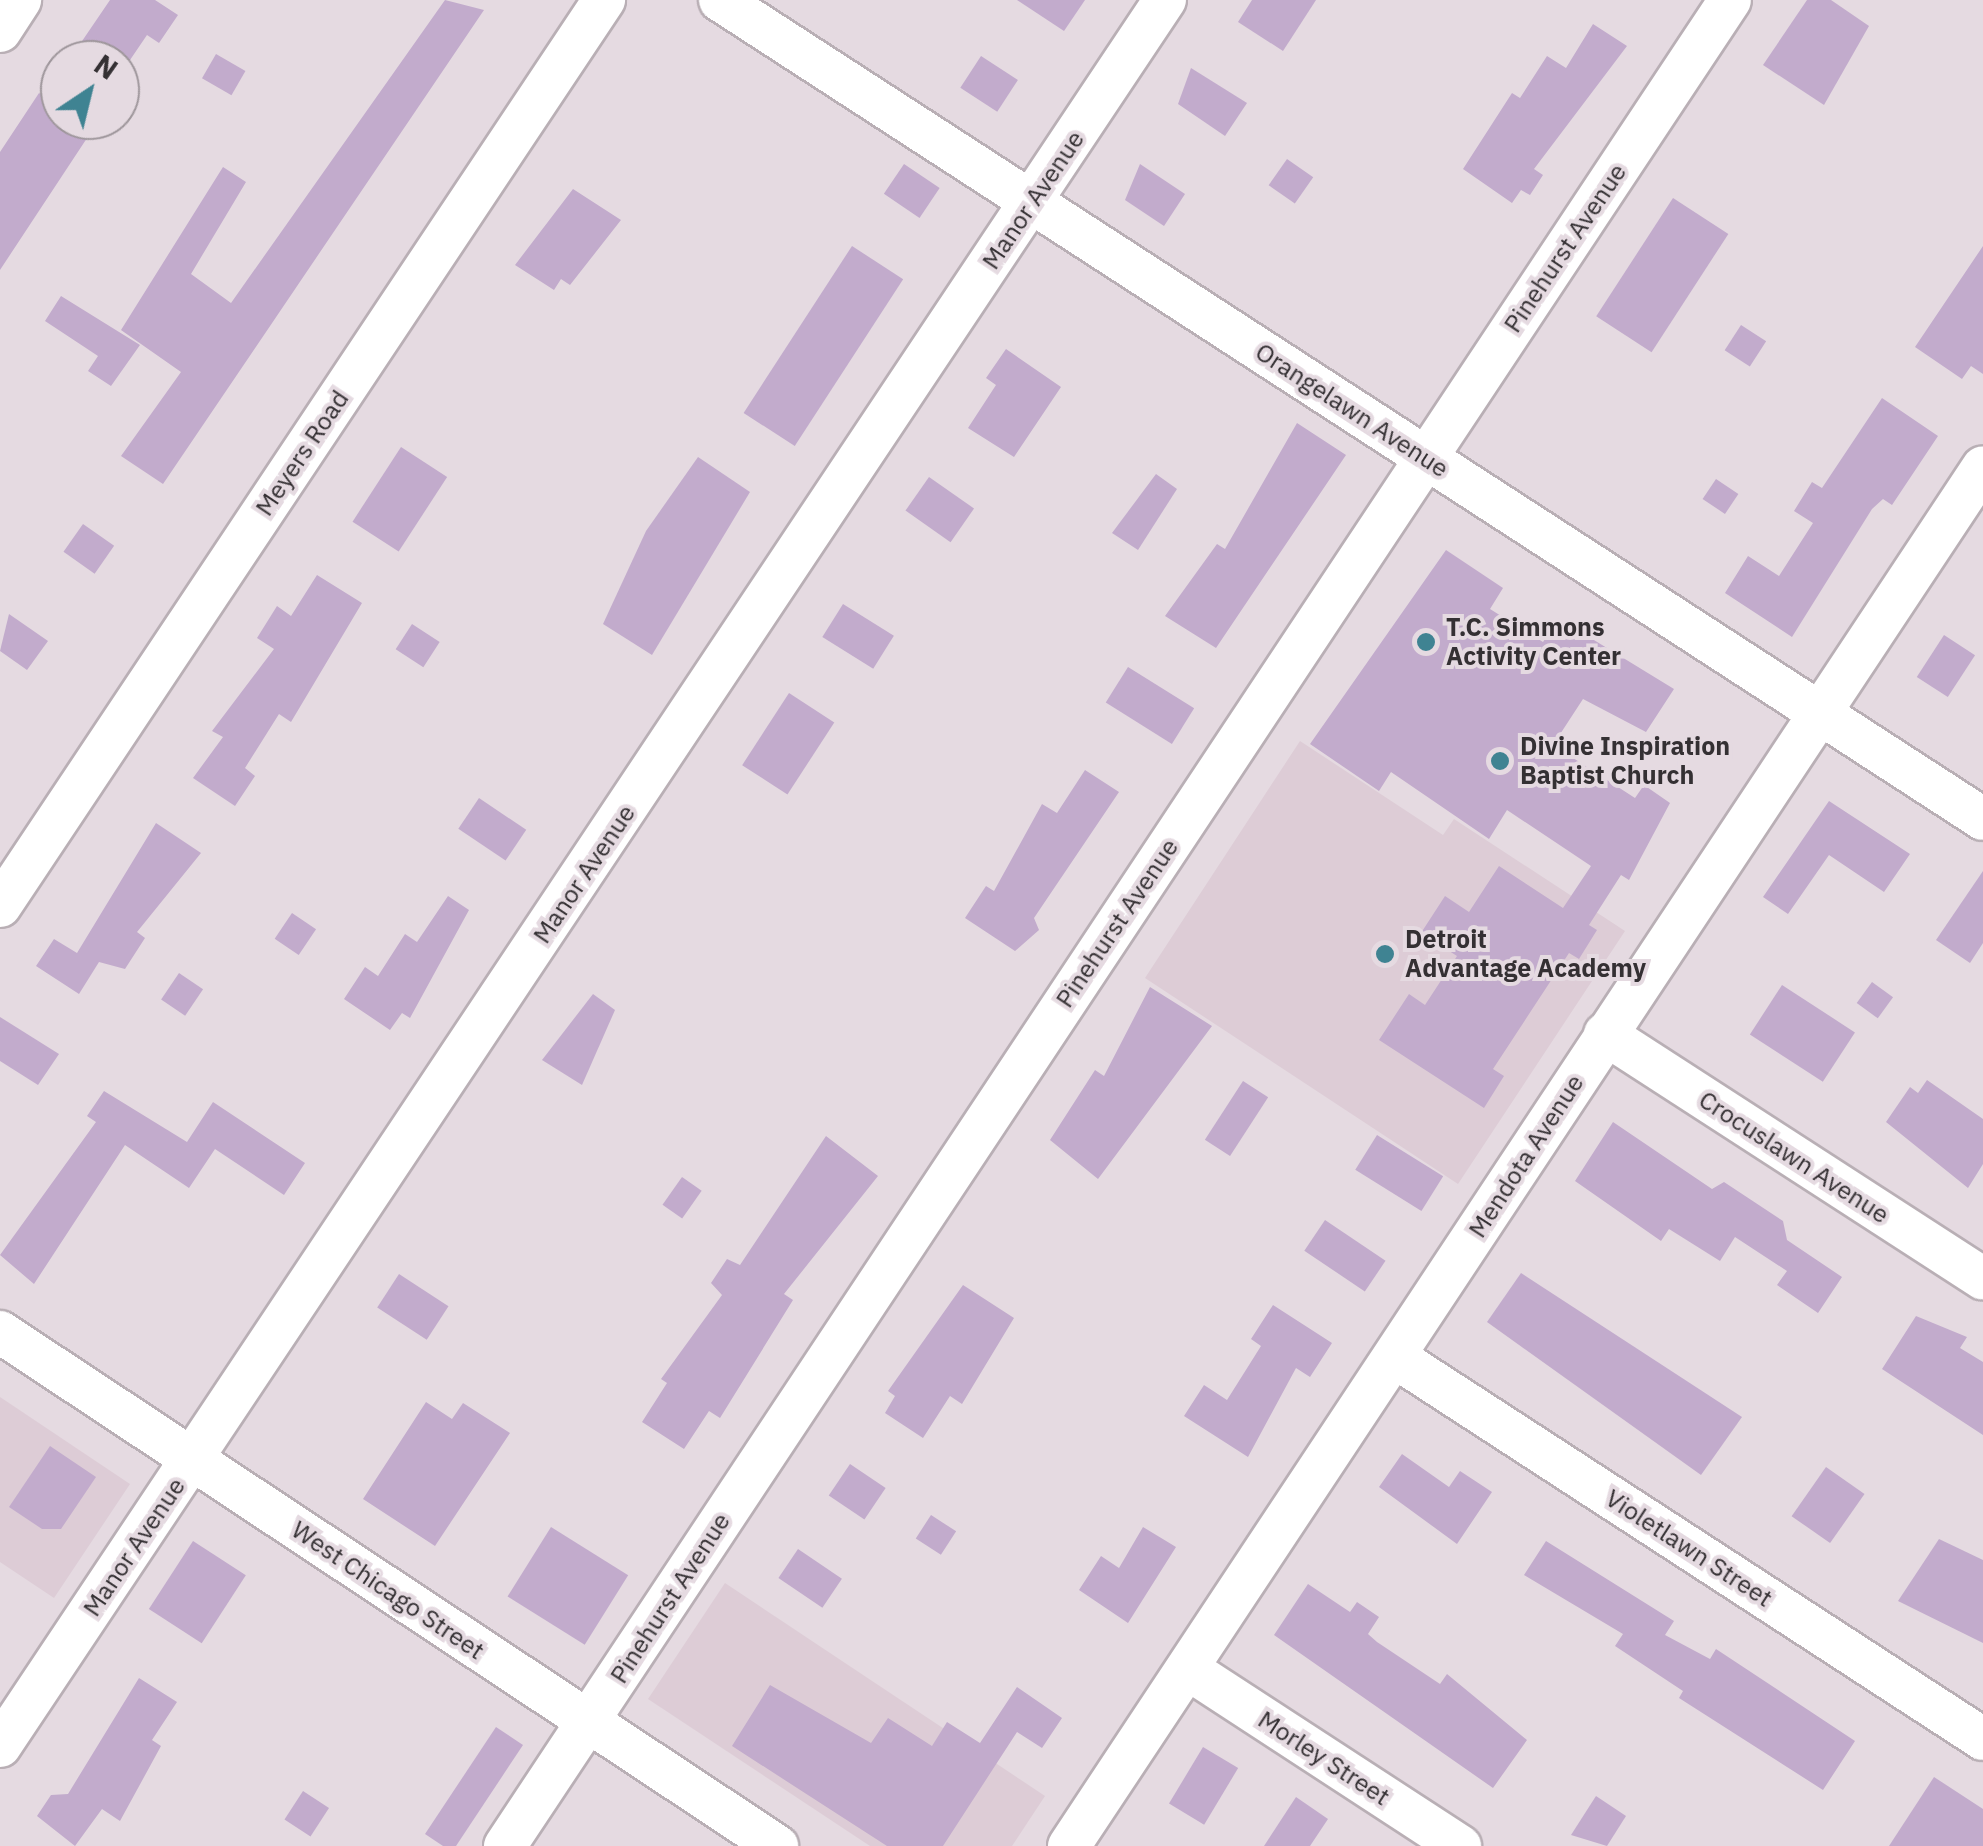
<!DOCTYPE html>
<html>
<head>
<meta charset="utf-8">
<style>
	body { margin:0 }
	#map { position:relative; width:1983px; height:1846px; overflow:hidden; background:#e5dae1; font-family:"IBM Plex Sans",sans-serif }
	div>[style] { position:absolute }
	.built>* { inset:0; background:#ddccd6 }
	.building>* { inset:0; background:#c2abcc; transform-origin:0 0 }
	.roads { filter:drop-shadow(2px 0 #b9afb5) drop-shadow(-2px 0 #b9afb5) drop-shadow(0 2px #b9afb5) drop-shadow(0 -2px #b9afb5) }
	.minor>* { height:42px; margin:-21px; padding:0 21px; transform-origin:21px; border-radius:21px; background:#fff }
	.dots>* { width:28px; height:28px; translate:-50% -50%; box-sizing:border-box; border:5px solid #e5dae1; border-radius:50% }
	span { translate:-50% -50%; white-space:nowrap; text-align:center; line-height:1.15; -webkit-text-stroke:8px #e5dae1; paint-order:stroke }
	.street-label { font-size:25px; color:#343033 }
	.poi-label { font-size:25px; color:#343033; font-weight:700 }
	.left { translate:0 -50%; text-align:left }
	.north { position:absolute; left:40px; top:40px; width:100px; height:100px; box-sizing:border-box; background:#e5dae1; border:2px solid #9e969b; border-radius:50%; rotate:35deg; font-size:28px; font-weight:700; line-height:40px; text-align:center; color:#343033 }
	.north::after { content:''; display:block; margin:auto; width:35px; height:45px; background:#3f8392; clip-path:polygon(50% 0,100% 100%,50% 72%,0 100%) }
</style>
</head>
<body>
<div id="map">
	<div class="built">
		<i style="clip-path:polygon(1300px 741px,1443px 835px,1454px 819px,1625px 931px,1458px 1184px,1145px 978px)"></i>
		<i style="clip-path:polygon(0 1397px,130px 1484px,54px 1598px,0 1562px)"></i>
		<i style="clip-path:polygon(725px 1583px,1045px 1796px,1012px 1846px,870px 1846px,648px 1699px)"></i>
	</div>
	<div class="building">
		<i style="clip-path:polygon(110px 0,155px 0,178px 15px,159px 43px,147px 35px,130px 60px,97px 60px,78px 47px)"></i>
		<i style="clip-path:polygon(445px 0,484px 10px,163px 484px,121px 456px,181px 372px,121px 330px,223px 167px,246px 182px,191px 274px,231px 303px)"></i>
		<i style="clip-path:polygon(1017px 0,1085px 0,1064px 31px)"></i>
		<i style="clip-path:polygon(1252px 0,1316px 0,1283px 51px,1238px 22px)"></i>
		<i style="clip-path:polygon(1807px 0,1831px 0,1869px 26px,1824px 105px,1763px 65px)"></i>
		<i style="clip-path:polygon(1593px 24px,1627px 46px,1534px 169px,1543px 175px,1530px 195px,1521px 190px,1512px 203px,1463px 169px,1512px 93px,1520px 98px,1547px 56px,1566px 68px)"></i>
		<i style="left:216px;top:54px;width:34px;height:28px;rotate:30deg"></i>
		<i style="left:981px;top:56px;width:44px;height:38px;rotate:33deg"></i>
		<i style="clip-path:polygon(1191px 68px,1247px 103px,1225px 136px,1178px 104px)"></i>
		<i style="clip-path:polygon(39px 93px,60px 107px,60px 120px,93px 129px,0 270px,0 152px)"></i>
		<i style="left:1287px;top:159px;width:32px;height:32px;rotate:35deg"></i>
		<i style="left:904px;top:164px;width:43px;height:36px;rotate:34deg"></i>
		<i style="clip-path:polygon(1140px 164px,1185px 194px,1164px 226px,1125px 200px)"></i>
		<i style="clip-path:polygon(573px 189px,621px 220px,570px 285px,561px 279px,554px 290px,515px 265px)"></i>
		<i style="left:1673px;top:198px;width:66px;height:141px;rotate:33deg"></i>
		<i style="left:852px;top:246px;width:61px;height:199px;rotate:33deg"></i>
		<i style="clip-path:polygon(1983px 246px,1983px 374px,1971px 366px,1962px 379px,1915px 347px)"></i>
		<i style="clip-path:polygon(61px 296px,140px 345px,111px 386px,88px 371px,98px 356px,45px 321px)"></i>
		<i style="left:1741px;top:325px;width:30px;height:30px;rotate:33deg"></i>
		<i style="clip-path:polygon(1006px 349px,1061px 387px,1014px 457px,968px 428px,996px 385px,986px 378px)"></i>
		<i style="clip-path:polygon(1882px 398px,1938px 436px,1892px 505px,1883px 499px,1872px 509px,1792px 637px,1725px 593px,1748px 556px,1779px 576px,1813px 523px,1794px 511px,1812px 482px,1822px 488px)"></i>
		<i style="clip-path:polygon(1297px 423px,1346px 455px,1216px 648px,1165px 616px,1217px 544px,1225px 549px)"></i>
		<i style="left:401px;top:447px;width:55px;height:89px;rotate:33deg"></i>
		<i style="clip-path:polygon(698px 457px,750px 492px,652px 655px,603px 624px,646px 531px)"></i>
		<i style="clip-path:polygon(1156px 474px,1177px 489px,1138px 550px,1112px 533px)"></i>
		<i style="left:929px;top:477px;width:55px;height:41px;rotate:35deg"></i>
		<i style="left:1716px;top:479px;width:27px;height:24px;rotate:34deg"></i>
		<i style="left:83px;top:524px;width:38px;height:34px;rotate:35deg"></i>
		<i style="clip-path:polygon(1446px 550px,1503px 588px,1490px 609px,1543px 642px,1553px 627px,1566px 635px,1571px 626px,1674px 689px,1646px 732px,1583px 699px,1553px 745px,1635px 798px,1644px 785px,1670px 803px,1629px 880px,1621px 875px,1589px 925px,1597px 930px,1579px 959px,1569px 953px,1493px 1069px,1504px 1076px,1484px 1108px,1379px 1040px,1409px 994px,1425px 1005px,1457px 956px,1421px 933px,1445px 896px,1469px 912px,1499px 866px,1563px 908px,1591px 866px,1507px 810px,1489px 839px,1391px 772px,1379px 791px,1310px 744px)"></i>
		<i style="clip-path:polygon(317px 575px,362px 603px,291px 722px,279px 714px,245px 768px,255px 776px,235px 806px,193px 778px,223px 737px,212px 731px,274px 649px,257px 638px,277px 606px,291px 616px)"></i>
		<i style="left:843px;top:604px;width:60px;height:39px;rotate:32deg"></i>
		<i style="clip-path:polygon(9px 614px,48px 641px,27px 670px,0 651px)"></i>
		<i style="left:412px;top:624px;width:33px;height:30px;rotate:33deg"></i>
		<i style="left:1944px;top:635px;width:37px;height:50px;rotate:33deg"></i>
		<i style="left:1128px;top:667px;width:78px;height:42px;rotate:32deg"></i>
		<i style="left:789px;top:693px;width:54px;height:86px;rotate:33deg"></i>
		<i style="clip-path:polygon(1085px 770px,1119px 792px,1034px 918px,1039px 930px,1015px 951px,965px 918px,986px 886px,994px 891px,1042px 804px,1057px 813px)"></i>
		<i style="left:479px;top:798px;width:57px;height:37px;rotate:34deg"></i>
		<i style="clip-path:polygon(1829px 801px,1910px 854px,1884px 892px,1829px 855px,1788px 914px,1763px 897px)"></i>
		<i style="clip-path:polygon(156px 823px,201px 853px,137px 932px,145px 938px,125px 969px,99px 962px,79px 994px,36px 966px,54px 939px,77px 953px)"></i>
		<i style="clip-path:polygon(1983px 871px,1983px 943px,1970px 963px,1936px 940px)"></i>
		<i style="clip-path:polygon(448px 896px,469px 910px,410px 1018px,402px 1013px,390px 1030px,344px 999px,365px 967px,378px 976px,405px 934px,417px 942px)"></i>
		<i style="left:292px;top:913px;width:29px;height:31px;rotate:34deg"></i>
		<i style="left:179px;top:973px;width:29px;height:32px;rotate:34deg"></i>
		<i style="left:1872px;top:982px;width:26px;height:26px;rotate:36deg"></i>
		<i style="left:1782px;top:985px;width:87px;height:59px;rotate:33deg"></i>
		<i style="clip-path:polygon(1150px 987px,1212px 1026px,1098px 1179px,1050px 1140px,1095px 1070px,1104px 1076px)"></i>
		<i style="clip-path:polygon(593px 994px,615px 1010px,582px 1085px,542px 1060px)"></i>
		<i style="clip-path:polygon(0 1017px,59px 1054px,38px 1085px,0 1061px)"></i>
		<i style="clip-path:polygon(1927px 1080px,1983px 1119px,1983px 1164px,1968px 1188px,1886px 1122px,1910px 1087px,1918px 1093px)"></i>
		<i style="left:1243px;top:1081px;width:30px;height:70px;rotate:33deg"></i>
		<i style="clip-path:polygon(104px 1091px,187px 1142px,213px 1102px,305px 1163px,284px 1195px,215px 1149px,189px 1188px,125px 1145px,34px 1284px,0 1255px,96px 1122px,87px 1116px)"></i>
		<i style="clip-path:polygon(1613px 1122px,1712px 1189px,1724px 1182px,1783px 1221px,1787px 1240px,1842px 1277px,1818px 1313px,1777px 1285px,1787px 1271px,1735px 1237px,1720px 1261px,1669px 1229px,1661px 1241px,1575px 1181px)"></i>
		<i style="left:1377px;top:1135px;width:78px;height:41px;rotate:32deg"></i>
		<i style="clip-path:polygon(826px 1136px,878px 1176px,784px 1294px,793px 1300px,720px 1418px,709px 1411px,684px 1449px,642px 1422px,667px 1383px,661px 1379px,722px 1295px,711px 1283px,727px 1259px,740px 1265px)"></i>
		<i style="left:682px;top:1177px;width:24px;height:34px;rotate:35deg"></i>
		<i style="left:1325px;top:1220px;width:73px;height:37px;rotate:34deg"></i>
		<i style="clip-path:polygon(1521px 1273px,1742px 1417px,1701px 1475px,1487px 1322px)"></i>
		<i style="left:399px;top:1274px;width:59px;height:40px;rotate:33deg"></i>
		<i style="clip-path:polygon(963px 1285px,1014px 1318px,962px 1404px,950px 1396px,923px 1438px,885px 1413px,895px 1396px,888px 1391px)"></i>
		<i style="clip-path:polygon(1273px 1305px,1332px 1343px,1310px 1377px,1296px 1368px,1248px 1457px,1184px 1416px,1204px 1385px,1227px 1400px,1261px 1346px,1251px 1339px)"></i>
		<i style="clip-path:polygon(1916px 1316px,1967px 1337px,1960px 1348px,1983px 1362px,1983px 1435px,1882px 1369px)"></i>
		<i style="clip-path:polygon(426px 1402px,452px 1419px,463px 1403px,510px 1433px,435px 1546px,363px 1499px)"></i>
		<i style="clip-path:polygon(50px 1446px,96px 1477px,61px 1529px,42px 1529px,9px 1507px)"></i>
		<i style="clip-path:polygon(1402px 1454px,1449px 1487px,1460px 1471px,1492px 1492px,1457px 1544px,1379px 1487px)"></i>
		<i style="left:850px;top:1464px;width:43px;height:38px;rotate:34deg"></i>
		<i style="left:1826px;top:1467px;width:47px;height:60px;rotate:35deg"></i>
		<i style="left:931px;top:1515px;width:30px;height:28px;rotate:33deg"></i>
		<i style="left:551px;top:1527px;width:91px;height:82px;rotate:32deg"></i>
		<i style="clip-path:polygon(1143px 1527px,1176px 1547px,1128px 1623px,1079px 1590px,1101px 1556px,1119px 1568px)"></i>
		<i style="clip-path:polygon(1939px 1539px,1983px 1560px,1983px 1643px,1898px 1601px)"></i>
		<i style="left:193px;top:1541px;width:63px;height:81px;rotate:33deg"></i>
		<i style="clip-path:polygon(1546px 1541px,1674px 1621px,1665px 1635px,1710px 1659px,1716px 1649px,1855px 1741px,1823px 1790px,1679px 1698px,1683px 1691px,1615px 1646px,1623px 1634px,1524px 1575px)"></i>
		<i style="left:798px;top:1549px;width:53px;height:35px;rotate:34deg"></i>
		<i style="clip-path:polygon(1308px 1584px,1350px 1612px,1357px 1602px,1379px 1617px,1368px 1634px,1377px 1642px,1440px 1684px,1447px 1674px,1527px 1740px,1493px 1788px,1274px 1635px)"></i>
		<i style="clip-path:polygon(139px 1678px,177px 1702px,152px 1740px,161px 1746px,120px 1821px,102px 1809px,75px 1846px,37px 1816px,51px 1795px,68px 1794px)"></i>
		<i style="clip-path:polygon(770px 1685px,871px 1743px,888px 1718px,932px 1746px,947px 1722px,980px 1743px,1017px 1687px,1062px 1718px,1042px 1748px,1017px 1732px,943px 1846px,887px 1846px,732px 1746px)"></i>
		<i style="clip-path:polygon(496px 1727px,523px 1745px,456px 1846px,443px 1846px,425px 1834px)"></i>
		<i style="left:1203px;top:1747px;width:41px;height:66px;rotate:31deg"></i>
		<i style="clip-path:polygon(1934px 1777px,1983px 1809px,1983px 1846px,1889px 1846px)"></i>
		<i style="left:303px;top:1791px;width:31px;height:34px;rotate:33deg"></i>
		<i style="clip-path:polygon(1596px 1796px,1626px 1816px,1607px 1846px,1571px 1835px)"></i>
		<i style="clip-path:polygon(1296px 1797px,1328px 1819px,1310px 1846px,1264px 1846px)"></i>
	</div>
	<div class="roads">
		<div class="minor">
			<i style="left:720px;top:0;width:1505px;rotate:32.96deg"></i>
			<i style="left:0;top:31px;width:37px;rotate:-57deg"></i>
			<i style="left:0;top:906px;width:1089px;rotate:-56.31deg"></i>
			<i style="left:1605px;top:1034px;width:450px;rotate:32.9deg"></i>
			<i style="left:0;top:1332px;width:932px;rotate:33.49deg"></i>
			<i style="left:1395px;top:1357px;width:701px;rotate:33.01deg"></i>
			<i style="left:1188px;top:1669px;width:325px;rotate:33.1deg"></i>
			<i style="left:0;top:1746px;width:2099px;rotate:-56.29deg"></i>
			<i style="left:505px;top:1846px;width:2215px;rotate:-56.43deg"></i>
			<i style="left:1069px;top:1846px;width:1654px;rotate:-56.46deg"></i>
		</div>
	</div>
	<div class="dots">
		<i style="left:1426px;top:642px;background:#3f8392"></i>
		<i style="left:1500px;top:761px;background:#3f8392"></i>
		<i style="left:1385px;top:954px;background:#3f8392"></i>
	</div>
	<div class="street-label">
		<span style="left:1033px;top:200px;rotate:-56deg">Manor Avenue</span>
		<span style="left:1565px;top:248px;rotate:-56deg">Pinehurst Avenue</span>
		<span style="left:1352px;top:410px;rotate:33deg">Orangelawn Avenue</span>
		<span style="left:302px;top:453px;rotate:-56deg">Meyers Road</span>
		<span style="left:584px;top:874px;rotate:-56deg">Manor Avenue</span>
		<span style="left:1117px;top:923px;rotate:-56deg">Pinehurst Avenue</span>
		<span style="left:1526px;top:1156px;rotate:-57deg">Mendota Avenue</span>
		<span style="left:1794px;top:1157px;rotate:33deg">Crocuslawn Avenue</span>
		<span style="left:134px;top:1547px;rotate:-56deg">Manor Avenue</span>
		<span style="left:1689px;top:1548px;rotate:33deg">Violetlawn Street</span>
		<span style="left:388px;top:1590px;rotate:34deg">West Chicago Street</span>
		<span style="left:670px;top:1598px;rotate:-57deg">Pinehurst Avenue</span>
		<span style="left:1324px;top:1758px;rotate:33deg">Morley Street</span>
	</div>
	<div class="poi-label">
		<span class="left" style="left:1446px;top:642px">T.C. Simmons<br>Activity Center</span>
		<span class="left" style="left:1520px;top:761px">Divine Inspiration<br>Baptist Church</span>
		<span class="left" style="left:1405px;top:954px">Detroit<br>Advantage Academy</span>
	</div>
	<div class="north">N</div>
</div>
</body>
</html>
